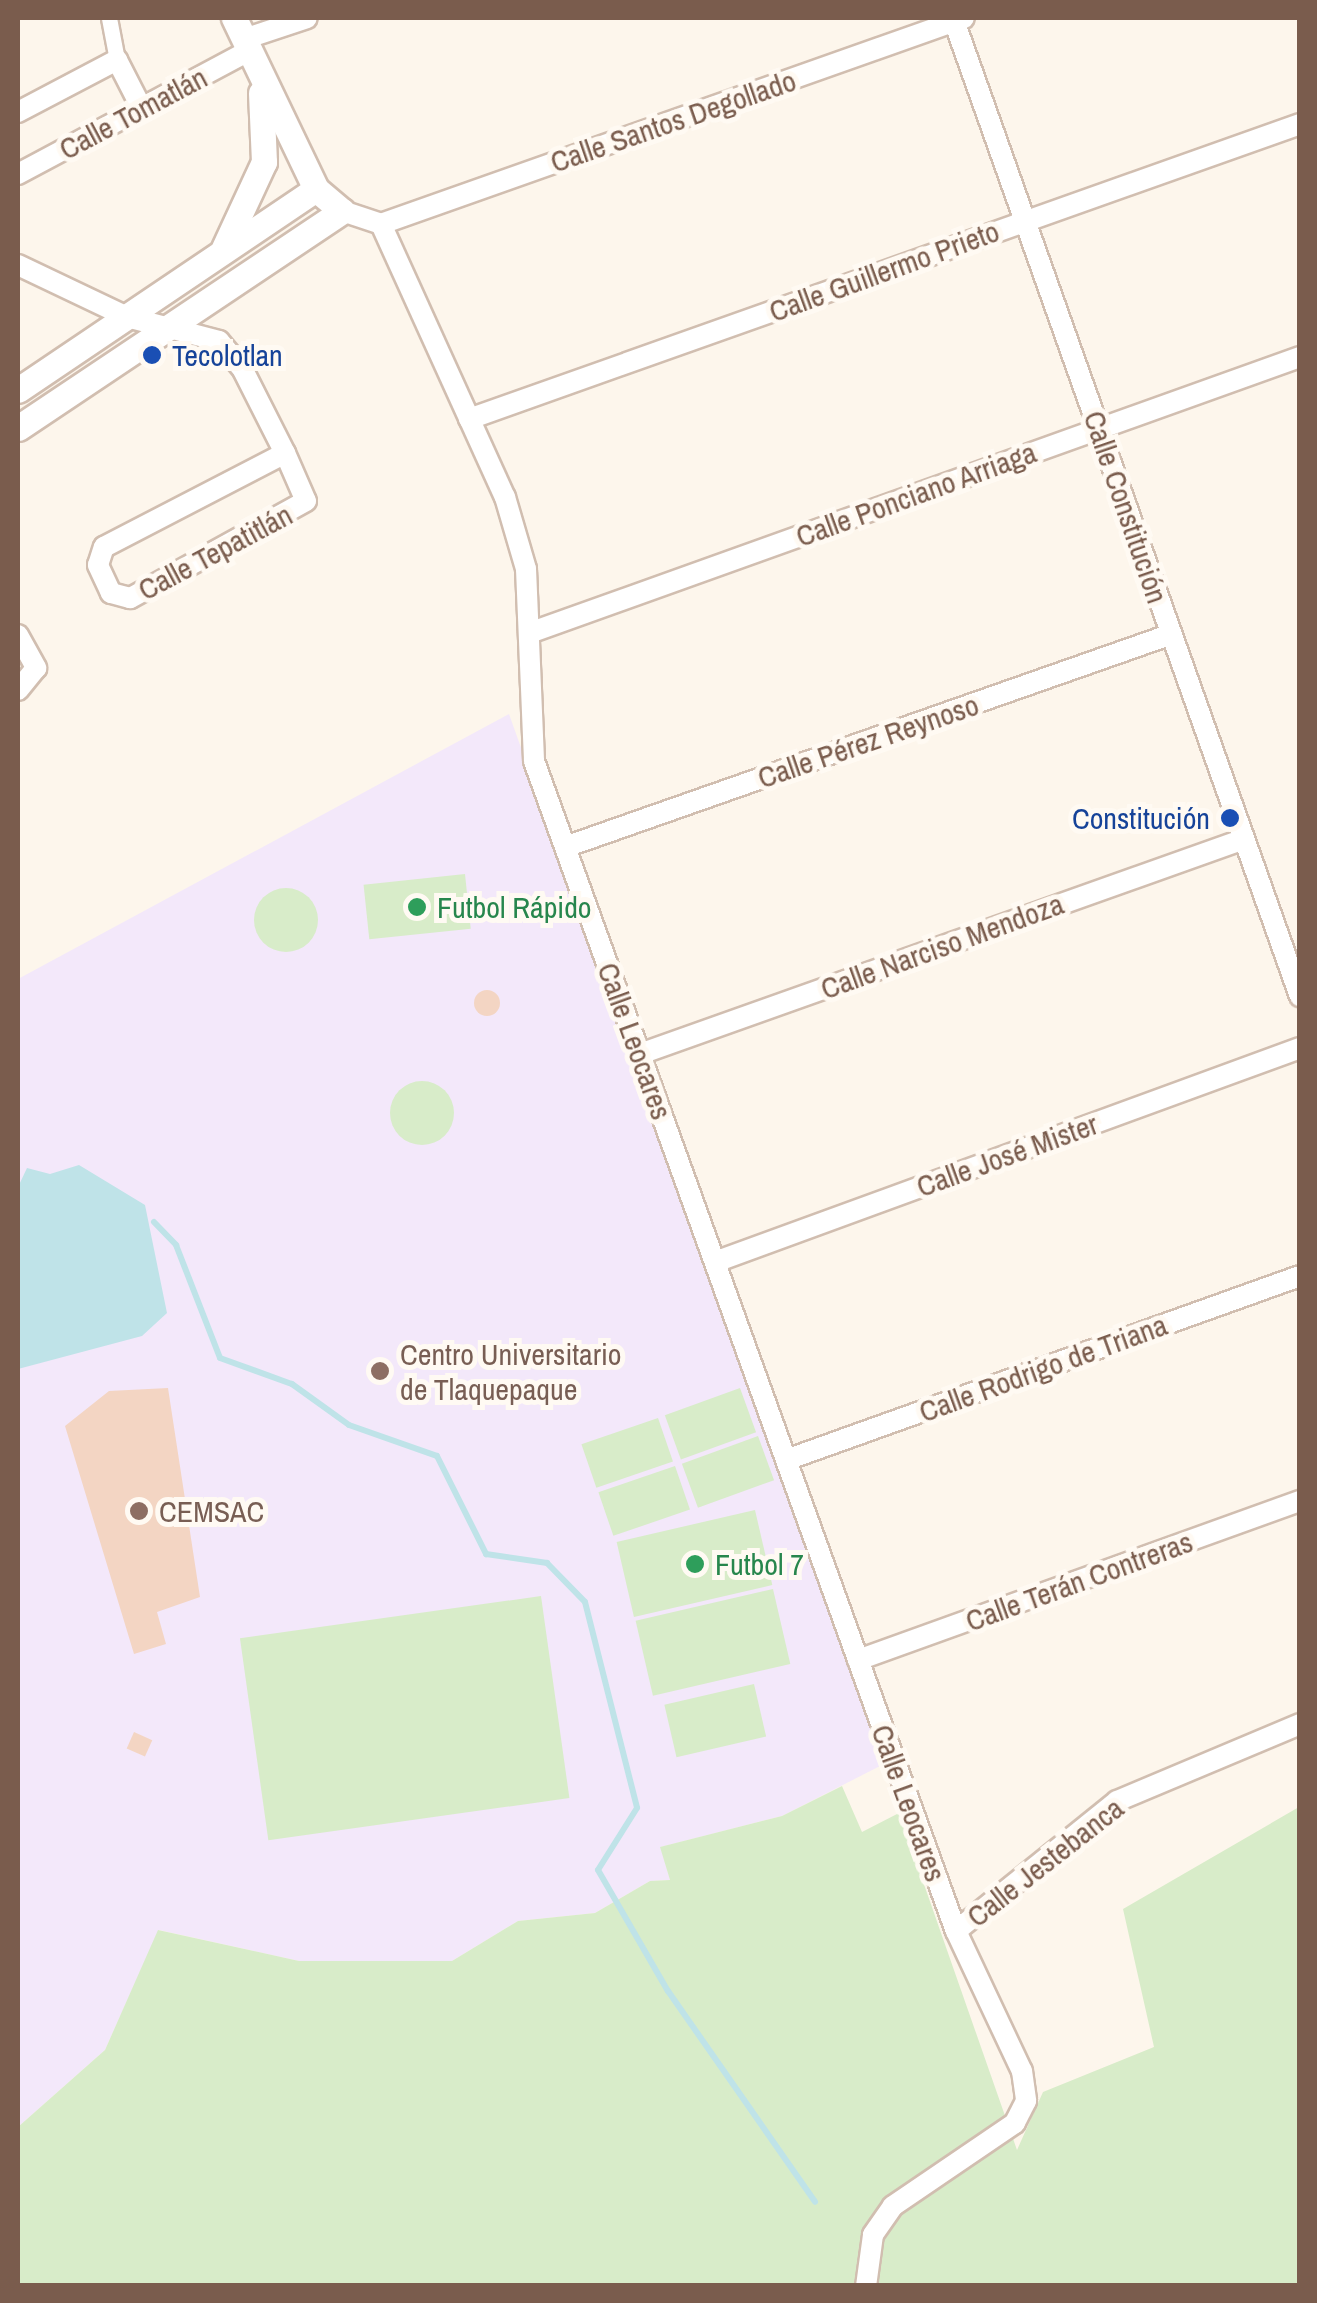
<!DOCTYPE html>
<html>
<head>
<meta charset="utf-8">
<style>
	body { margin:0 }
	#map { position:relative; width:1317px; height:2303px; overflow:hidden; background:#fdf6ec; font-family:"Archivo Narrow",sans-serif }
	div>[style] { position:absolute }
	.education>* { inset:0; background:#f3e8fa }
	.green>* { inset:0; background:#d8ecc9; transform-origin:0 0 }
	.round { border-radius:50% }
	.water>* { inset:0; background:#bfe3e8 }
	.stream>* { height:6px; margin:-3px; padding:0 3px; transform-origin:3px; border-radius:3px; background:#bfe3e8 }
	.building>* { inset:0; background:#f3d5c3; transform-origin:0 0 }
	.roads { filter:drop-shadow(2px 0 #d1beb0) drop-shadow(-2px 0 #d1beb0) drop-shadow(0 2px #d1beb0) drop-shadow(0 -2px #d1beb0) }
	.pedestrian>* { height:15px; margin:-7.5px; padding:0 7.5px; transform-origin:7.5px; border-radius:7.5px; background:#fff }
	.minor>* { height:20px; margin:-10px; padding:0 10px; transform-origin:10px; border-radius:10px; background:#fff }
	.tertiary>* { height:25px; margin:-12.5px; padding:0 12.5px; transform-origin:12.5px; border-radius:12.5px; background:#fff }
	.dots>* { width:28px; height:28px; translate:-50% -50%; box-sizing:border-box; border:5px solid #fffaf3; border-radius:50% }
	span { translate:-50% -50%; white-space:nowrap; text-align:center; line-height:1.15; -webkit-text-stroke:10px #fffaf3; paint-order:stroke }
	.street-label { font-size:30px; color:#7a5c4d }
	.transit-label { font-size:30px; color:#164399 }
	.left { translate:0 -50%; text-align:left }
	.right { translate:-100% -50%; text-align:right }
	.leisure-label { font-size:30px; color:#27864d }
	.education-label { font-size:30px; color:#785e54 }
	.frame { position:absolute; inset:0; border:20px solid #7a5c4d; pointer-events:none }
</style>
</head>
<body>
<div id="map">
	<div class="education">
		<i style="clip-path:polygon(509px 714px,884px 1764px,782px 1816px,661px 1847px,670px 1880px,650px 1881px,595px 1913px,518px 1921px,452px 1961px,299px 1961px,159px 1930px,105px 2050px,18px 2127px,18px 979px)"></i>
	</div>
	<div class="green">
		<i style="left:465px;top:874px;width:55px;height:102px;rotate:84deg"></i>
		<i class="round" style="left:254px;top:888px;width:64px;height:64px"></i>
		<i class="round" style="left:390px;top:1081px;width:64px;height:64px"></i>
		<i style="left:740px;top:1388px;width:47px;height:80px;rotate:70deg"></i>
		<i style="left:658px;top:1418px;width:46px;height:81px;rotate:71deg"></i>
		<i style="left:758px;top:1436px;width:47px;height:81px;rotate:70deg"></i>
		<i style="left:675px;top:1466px;width:46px;height:81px;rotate:71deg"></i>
		<i style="left:755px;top:1510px;width:77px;height:142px;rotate:77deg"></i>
		<i style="left:773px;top:1589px;width:77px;height:141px;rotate:77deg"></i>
		<i style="left:541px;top:1596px;width:204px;height:304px;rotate:82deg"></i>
		<i style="left:754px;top:1684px;width:54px;height:92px;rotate:77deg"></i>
		<i style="clip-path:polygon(842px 1786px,862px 1832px,899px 1813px,1017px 2150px,1043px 2092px,1154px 2047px,1123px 1909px,1299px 1807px,1299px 2285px,18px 2286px,18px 2127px,105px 2050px,158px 1930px,299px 1961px,452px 1961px,518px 1921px,595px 1913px,650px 1881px,670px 1880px,660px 1847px,782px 1816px)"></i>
	</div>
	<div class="water">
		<i style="clip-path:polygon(79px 1165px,145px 1205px,167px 1313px,142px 1336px,18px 1369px,18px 1187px,27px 1168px,50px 1174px)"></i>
	</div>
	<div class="stream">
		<i style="left:154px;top:1222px;width:32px;rotate:46deg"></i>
		<i style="left:176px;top:1245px;width:121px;rotate:68.7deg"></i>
		<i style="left:220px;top:1358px;width:77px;rotate:19.9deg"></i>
		<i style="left:292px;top:1384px;width:70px;rotate:35.7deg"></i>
		<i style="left:349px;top:1425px;width:93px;rotate:19.4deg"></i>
		<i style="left:437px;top:1456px;width:110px;rotate:63.4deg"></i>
		<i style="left:486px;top:1554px;width:62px;rotate:8.4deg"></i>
		<i style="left:547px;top:1563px;width:54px;rotate:45.7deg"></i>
		<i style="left:585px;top:1602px;width:212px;rotate:75.8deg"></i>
		<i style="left:637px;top:1808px;width:73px;rotate:122.2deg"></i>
		<i style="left:598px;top:1870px;width:140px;rotate:60deg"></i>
		<i style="left:668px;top:1991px;width:257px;rotate:55.1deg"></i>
	</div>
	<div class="building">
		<i class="round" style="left:474px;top:990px;width:26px;height:26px"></i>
		<i style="clip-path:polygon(168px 1388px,200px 1597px,157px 1612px,166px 1644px,134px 1654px,65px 1426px,109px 1391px)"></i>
		<i style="left:134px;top:1732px;width:20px;height:18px;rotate:24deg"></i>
	</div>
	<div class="roads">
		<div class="pedestrian">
			<i style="left:109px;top:18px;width:43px;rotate:79.2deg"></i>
		</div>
		<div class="minor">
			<i style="left:953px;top:18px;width:1038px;rotate:70.47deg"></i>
			<i style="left:244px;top:39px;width:66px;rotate:-18.4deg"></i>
			<i style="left:18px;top:112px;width:112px;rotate:-27.7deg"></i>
			<i style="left:117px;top:60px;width:53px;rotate:62.9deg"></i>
			<i style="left:18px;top:174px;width:261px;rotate:-28.1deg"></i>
			<i style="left:342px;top:211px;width:41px;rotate:18.4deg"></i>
			<i style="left:381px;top:224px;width:300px;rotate:65.6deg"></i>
			<i style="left:505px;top:497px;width:75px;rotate:73.7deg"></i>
			<i style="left:526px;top:569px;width:192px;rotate:87.6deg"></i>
			<i style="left:534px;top:761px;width:1244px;rotate:70.17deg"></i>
			<i style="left:956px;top:1931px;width:155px;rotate:64.8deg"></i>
			<i style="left:1022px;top:2071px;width:30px;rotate:82deg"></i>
			<i style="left:1026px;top:2101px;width:25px;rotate:117deg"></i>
			<i style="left:1015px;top:2123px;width:148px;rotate:145.8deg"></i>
			<i style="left:893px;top:2206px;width:35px;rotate:125deg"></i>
			<i style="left:873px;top:2235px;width:51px;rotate:97.8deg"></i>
			<i style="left:381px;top:224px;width:618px;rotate:-19.46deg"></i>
			<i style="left:18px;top:265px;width:121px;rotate:25.5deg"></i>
			<i style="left:127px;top:317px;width:95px;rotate:14.6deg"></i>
			<i style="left:219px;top:341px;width:38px;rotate:50deg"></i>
			<i style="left:243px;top:370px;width:93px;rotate:63.2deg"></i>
			<i style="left:285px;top:453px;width:52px;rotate:66.4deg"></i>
			<i style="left:306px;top:501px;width:201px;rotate:151.1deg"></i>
			<i style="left:130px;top:598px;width:20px;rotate:-165deg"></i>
			<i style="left:111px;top:593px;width:31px;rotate:-115deg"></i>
			<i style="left:98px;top:565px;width:19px;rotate:-72deg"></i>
			<i style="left:104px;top:547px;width:204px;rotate:-27.4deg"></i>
			<i style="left:469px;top:419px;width:882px;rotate:-19.54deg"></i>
			<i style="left:532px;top:632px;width:816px;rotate:-19.7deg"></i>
			<i style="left:18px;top:635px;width:38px;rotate:61deg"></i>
			<i style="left:36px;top:668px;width:28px;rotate:129deg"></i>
			<i style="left:565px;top:847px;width:643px;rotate:-19.34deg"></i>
			<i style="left:640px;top:1054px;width:641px;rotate:-19.59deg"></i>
			<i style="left:715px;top:1262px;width:623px;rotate:-20.09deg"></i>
			<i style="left:786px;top:1460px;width:546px;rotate:-19.7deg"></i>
			<i style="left:858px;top:1660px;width:470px;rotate:-19.8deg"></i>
			<i style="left:956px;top:1931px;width:207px;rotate:-38.9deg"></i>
			<i style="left:1117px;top:1801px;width:199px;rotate:-22.8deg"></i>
		</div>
		<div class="tertiary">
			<i style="left:224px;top:248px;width:95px;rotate:-65.1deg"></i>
			<i style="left:264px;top:162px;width:69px;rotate:-92.5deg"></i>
			<i style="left:18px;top:390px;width:359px;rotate:-34deg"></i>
			<i style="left:18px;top:428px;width:390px;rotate:-33.8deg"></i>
			<i style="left:342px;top:211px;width:34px;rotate:-140deg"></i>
			<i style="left:316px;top:189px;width:190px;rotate:-115.6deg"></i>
		</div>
	</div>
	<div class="dots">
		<i style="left:152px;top:355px;background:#1a4fb4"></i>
		<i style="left:1230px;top:818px;background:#1a4fb4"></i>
		<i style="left:417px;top:907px;background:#2e9e5b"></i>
		<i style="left:380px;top:1371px;background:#8d6e63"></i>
		<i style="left:139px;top:1511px;background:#8d6e63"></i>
		<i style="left:695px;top:1564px;background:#2e9e5b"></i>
	</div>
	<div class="street-label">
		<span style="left:133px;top:113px;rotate:-28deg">Calle Tomatlán</span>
		<span style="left:673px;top:121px;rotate:-19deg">Calle Santos Degollado</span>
		<span style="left:884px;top:271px;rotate:-20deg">Calle Guillermo Prieto</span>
		<span style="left:916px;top:494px;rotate:-20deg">Calle Ponciano Arriaga</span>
		<span style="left:1126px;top:507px;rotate:71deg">Calle Constitución</span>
		<span style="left:215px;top:552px;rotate:-28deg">Calle Tepatitlán</span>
		<span style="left:868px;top:741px;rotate:-19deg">Calle Pérez Reynoso</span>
		<span style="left:942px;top:946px;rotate:-20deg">Calle Narciso Mendoza</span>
		<span style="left:635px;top:1041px;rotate:70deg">Calle Leocares</span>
		<span style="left:1007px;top:1155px;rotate:-20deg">Calle José Mister</span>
		<span style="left:1043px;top:1368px;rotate:-20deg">Calle Rodrigo de Triana</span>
		<span style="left:1079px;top:1581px;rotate:-20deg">Calle Terán Contreras</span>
		<span style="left:909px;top:1803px;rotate:70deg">Calle Leocares</span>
		<span style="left:1045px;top:1862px;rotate:-38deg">Calle Jestebanca</span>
	</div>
	<div class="transit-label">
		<span class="left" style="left:172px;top:355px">Tecolotlan</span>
		<span class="right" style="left:1210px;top:818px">Constitución</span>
	</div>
	<div class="leisure-label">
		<span class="left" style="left:437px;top:907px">Futbol Rápido</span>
		<span class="left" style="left:715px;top:1564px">Futbol 7</span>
	</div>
	<div class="education-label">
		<span class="left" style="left:400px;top:1371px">Centro Universitario<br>de Tlaquepaque</span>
		<span class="left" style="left:159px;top:1511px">CEMSAC</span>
	</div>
	<div class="frame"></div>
</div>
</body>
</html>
